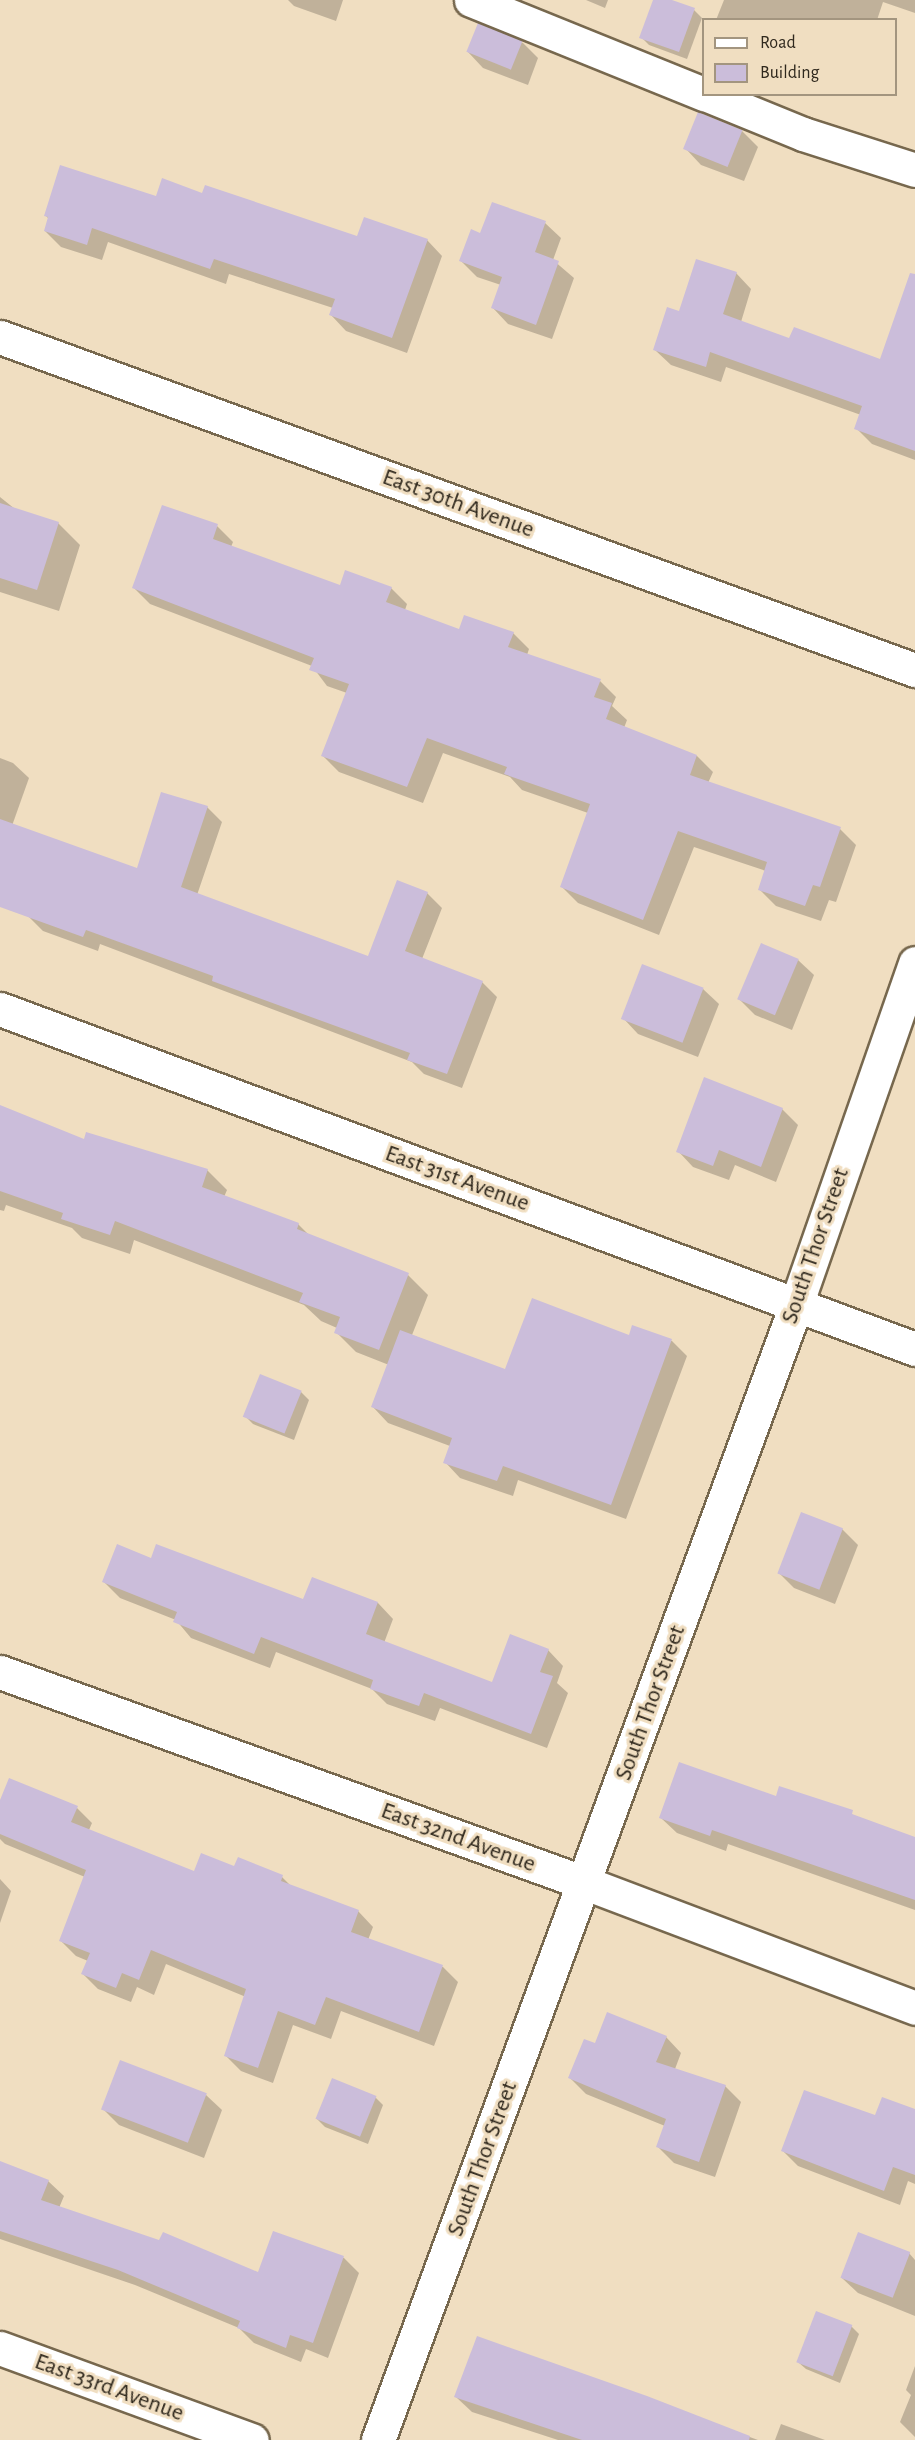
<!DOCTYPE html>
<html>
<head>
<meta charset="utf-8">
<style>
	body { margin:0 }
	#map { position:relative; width:915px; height:2440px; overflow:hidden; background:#f0dec1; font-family:"Alegreya Sans",sans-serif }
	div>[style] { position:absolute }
	.shadow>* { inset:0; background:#0003 }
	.building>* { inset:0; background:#cbbdda; transform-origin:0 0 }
	.roads { filter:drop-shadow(2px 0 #77684e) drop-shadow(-2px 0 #77684e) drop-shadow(0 2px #77684e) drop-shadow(0 -2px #77684e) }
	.minor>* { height:33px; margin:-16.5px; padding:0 16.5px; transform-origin:16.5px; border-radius:16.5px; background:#fff }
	span { translate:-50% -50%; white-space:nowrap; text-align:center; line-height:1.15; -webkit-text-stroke:6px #f0dec1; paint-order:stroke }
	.street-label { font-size:24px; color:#2f281d }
	.legend { position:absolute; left:702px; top:18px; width:195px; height:78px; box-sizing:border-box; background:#f0dec1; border:2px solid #a3957f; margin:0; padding:8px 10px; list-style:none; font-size:18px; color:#2f281d }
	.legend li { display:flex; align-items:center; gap:12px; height:30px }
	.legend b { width:30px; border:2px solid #a3957f }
</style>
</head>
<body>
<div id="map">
	<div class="shadow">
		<i style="clip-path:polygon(288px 0,343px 0,336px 21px,294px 6px)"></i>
		<i style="clip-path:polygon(586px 0,608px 0,605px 8px)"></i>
		<i style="clip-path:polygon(654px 0,668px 0,694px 10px,702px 18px,687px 59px,649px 45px,641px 37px)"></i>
		<i style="clip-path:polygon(724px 0,915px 0,915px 13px,883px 2px,877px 20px,716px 20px)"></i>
		<i style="clip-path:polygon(478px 25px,523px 43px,538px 58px,528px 85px,483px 68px,468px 52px)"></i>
		<i style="clip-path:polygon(742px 131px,758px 147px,744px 181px,701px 165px,686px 149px)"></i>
		<i style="clip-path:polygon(203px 195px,358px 238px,427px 240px,442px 256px,407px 353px,346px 331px,331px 315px,333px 308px,229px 274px,226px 284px,108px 242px,102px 260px,61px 247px,45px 231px,49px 219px,45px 215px)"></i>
		<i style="clip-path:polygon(545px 223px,561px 238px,553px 260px,574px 278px,552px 339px,508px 324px,493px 308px,501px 285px,477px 277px,461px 261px,481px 235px)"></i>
		<i style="clip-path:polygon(736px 273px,751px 289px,741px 322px,790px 340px,880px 361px,915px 342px,915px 460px,872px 444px,856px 428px,861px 415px,726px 367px,721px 382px,671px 365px,655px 350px,680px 313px)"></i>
		<i style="clip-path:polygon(0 497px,15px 509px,58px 523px,80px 545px,59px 611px,0 592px)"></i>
		<i style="clip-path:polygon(217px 526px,233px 542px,231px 547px,341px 587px,391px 588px,407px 604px,405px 610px,460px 631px,513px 633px,529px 649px,527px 655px,600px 681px,616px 697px,612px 706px,627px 720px,624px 728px,697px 756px,713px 772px,708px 783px,840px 829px,856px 845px,836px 902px,829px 900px,821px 921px,776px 906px,760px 890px,766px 871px,694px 847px,659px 935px,578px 903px,562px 887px,588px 813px,522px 790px,510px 777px,443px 753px,423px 803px,339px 772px,323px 756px,347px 693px,327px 686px,312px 666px,150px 604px,134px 588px)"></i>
		<i style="clip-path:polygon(0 758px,13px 763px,29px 778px,8px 837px,0 835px)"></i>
		<i style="clip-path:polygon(207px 807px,222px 822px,197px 895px,369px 958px,427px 893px,442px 908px,422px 959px,482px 982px,497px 997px,462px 1088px,424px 1074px,412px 1062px,100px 944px,98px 951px,43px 931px,28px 916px,138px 870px)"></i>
		<i style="clip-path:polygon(798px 960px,814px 975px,792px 1030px,755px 1015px,739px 999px)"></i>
		<i style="clip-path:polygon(703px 989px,719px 1004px,698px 1057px,638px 1034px,623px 1018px)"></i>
		<i style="clip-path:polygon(0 1107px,85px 1141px,207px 1170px,227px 1190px,224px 1197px,298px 1224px,310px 1236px,408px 1275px,428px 1295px,412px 1335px,506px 1371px,630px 1337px,633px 1327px,672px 1341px,687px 1356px,626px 1519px,518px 1480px,513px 1496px,460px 1478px,445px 1462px,450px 1446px,388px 1423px,373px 1407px,389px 1365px,356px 1352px,336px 1332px,337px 1328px,321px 1321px,304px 1305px,134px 1240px,130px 1254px,82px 1238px,72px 1228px,6px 1205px,4px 1211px,0 1210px)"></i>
		<i style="clip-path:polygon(782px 1109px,798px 1125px,776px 1182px,735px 1165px,729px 1180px,693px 1167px,678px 1151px)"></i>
		<i style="clip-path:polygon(301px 1392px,309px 1400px,294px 1440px,253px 1424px,245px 1416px)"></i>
		<i style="clip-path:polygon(842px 1529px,858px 1545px,835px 1604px,794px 1588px,779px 1573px)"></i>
		<i style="clip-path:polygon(152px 1560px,304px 1601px,312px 1579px,378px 1603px,393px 1619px,384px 1643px,493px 1684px,548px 1650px,563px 1666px,557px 1683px,568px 1693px,547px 1748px,440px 1708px,435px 1721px,387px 1704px,372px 1689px,276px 1652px,270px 1668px,191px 1638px,176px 1620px,120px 1598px,104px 1582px)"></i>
		<i style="clip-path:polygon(780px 1788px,915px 1838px,915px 1910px,728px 1844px,726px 1851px,677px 1833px,661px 1818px,777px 1798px)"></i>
		<i style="clip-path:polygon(0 1804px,77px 1808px,92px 1823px,89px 1830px,194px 1873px,235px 1868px,282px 1877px,291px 1886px,358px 1911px,373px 1927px,368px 1940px,443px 1967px,458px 1982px,434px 2046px,341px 2011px,331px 2039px,293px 2025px,273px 2083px,241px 2071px,226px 2056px,246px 1997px,166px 1964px,154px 1995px,137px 1987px,131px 2002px,98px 1989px,83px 1974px,88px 1961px,76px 1956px,61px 1941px,85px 1877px,5px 1844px,0 1839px)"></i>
		<i style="clip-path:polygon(0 1879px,11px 1891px,0 1923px)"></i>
		<i style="clip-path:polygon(666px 2037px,681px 2053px,675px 2069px,725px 2086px,741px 2102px,715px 2177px,674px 2163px,658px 2147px,665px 2126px,586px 2094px,570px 2078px,596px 2045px)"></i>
		<i style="clip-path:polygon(206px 2095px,222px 2110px,204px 2158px,119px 2125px,103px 2109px)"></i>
		<i style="clip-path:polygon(375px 2097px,383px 2105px,368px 2144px,325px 2127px,317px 2119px)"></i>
		<i style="clip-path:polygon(915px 2111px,915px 2184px,908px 2181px,900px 2205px,798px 2166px,783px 2151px,876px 2117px)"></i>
		<i style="clip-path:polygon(0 2163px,48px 2181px,64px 2196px,59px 2208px,259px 2274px,274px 2232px,344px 2258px,359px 2273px,328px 2358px,306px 2349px,301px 2362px,254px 2343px,239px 2328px,135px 2285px,0 2239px)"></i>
		<i style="clip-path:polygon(909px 2253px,915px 2260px,915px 2316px,858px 2293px,842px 2278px)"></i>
		<i style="clip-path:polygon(851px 2326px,859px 2334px,840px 2383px,806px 2369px,798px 2362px)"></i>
		<i style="clip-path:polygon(477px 2338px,758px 2440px,558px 2440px,472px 2412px,456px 2397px)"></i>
		<i style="clip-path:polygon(915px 2366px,915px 2437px,900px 2422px,911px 2395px,906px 2390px)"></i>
		<i style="clip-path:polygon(781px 2424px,825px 2440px,775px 2440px)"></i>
	</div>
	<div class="building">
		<i style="clip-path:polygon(653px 0,672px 0,695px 8px,679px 52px,639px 38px)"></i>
		<i style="left:478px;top:23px;width:48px;height:31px;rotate:22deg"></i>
		<i style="left:698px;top:112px;width:48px;height:40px;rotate:22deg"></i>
		<i style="clip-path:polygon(60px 165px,156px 196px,162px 178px,202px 193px,205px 185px,357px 236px,364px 217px,428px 239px,392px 338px,329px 315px,335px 299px,214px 259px,210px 269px,92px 228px,87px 245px,44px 231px,48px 217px,44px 216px)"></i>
		<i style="clip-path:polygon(492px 202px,546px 221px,535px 252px,559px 261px,536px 325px,491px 308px,502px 277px,459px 261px,471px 229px,480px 233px)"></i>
		<i style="clip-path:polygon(696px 259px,737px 272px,723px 314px,789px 338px,794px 327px,880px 359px,910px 273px,915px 274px,915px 451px,854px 429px,862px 406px,710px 352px,706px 367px,653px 350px,667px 307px,679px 311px)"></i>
		<i style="clip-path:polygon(0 503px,59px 522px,37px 590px,0 578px)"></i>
		<i style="clip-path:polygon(162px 505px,218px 524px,213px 539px,340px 585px,345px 570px,392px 587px,386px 602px,459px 629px,464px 615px,514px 632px,508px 647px,601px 679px,594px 697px,612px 703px,606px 719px,697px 755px,690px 775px,841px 827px,820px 887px,813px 885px,805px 906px,758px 890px,767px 862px,678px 831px,643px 920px,560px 887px,590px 804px,504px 774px,507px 767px,427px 738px,407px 787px,321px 756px,349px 684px,309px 670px,314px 658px,132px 588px)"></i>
		<i style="clip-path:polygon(161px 792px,208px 806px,181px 887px,368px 956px,397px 880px,428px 892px,405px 951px,483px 981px,447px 1074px,407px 1060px,410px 1053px,212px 981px,213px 976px,86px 930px,83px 937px,0 907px,0 819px,137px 868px)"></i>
		<i style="left:761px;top:943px;width:41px;height:61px;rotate:23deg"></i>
		<i style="left:642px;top:964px;width:66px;height:59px;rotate:21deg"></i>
		<i style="clip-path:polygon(704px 1077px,783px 1108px,761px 1167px,719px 1150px,713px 1166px,676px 1152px)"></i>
		<i style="clip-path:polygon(0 1105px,84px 1139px,86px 1132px,208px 1169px,202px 1187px,299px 1223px,297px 1229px,409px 1273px,379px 1350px,334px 1333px,340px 1317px,299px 1302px,303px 1293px,115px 1221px,110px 1235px,61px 1219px,63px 1213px,0 1191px)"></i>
		<i style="clip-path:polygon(532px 1298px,629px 1335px,632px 1325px,672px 1339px,611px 1505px,503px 1466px,497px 1481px,443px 1463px,452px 1438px,371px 1407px,400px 1330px,505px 1369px)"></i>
		<i style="left:260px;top:1374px;width:45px;height:46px;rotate:22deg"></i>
		<i style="left:801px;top:1512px;width:45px;height:66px;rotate:21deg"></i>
		<i style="clip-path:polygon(117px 1544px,151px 1558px,156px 1544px,303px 1599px,312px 1577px,378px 1602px,366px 1634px,492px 1682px,510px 1634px,549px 1649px,540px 1672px,553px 1676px,531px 1734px,424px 1693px,419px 1706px,370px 1689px,373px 1680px,261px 1637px,254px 1654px,173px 1622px,177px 1612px,102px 1582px)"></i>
		<i style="clip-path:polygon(679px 1762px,776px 1796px,779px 1786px,853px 1810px,852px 1814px,915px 1837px,915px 1900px,712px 1830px,710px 1836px,659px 1818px)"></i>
		<i style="clip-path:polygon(9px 1778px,78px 1806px,71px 1822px,194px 1871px,201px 1853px,234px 1866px,238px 1857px,283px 1875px,281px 1881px,359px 1910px,351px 1932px,443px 1965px,419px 2032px,326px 1997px,315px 2025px,278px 2011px,258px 2068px,224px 2056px,246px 1989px,151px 1950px,139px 1980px,122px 1973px,116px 1988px,81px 1974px,90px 1953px,59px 1941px,86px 1870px,0 1834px,0 1800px)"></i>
		<i style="clip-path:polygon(607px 2012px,667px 2036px,656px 2062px,726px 2085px,699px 2162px,656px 2147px,666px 2119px,568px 2078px,584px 2039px,595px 2043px)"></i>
		<i style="left:120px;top:2060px;width:93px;height:53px;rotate:21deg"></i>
		<i style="left:332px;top:2078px;width:48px;height:44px;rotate:22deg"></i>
		<i style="clip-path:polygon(804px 2090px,875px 2115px,882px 2097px,915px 2109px,915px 2175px,893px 2167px,884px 2191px,781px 2151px)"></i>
		<i style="clip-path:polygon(0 2161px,49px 2180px,41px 2200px,159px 2240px,163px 2232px,258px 2272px,273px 2231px,344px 2256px,313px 2343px,290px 2335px,286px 2348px,237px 2328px,240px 2321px,118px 2270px,0 2231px)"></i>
		<i style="left:858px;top:2232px;width:56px;height:49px;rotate:21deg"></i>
		<i style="left:816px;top:2311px;width:39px;height:55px;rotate:21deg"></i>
		<i style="clip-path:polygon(477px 2336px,647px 2396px,750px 2436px,749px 2440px,582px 2440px,454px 2397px)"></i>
	</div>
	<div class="roads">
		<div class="minor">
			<i style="left:471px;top:0;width:251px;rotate:22deg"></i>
			<i style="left:705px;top:94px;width:106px;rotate:22.2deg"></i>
			<i style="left:803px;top:134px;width:118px;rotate:17.8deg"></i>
			<i style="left:0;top:337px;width:974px;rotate:20deg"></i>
			<i style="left:0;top:1009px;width:976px;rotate:20.38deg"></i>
			<i style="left:0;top:1672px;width:622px;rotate:19.83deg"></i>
			<i style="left:585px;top:1883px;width:353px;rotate:20.7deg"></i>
			<i style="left:0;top:2348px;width:268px;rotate:20.1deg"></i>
			<i style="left:378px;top:2440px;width:1210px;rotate:-69.78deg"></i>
			<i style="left:796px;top:1305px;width:362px;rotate:-70.8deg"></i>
		</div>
	</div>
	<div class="street-label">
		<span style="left:458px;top:504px;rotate:20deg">East 30th Avenue</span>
		<span style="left:457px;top:1179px;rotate:20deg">East 31st Avenue</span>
		<span style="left:816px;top:1246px;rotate:-71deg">South Thor Street</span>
		<span style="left:651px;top:1703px;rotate:-70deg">South Thor Street</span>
		<span style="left:458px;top:1838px;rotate:20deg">East 32nd Avenue</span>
		<span style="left:483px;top:2159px;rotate:-70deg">South Thor Street</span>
		<span style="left:109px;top:2388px;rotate:20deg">East 33rd Avenue</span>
	</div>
	<ul class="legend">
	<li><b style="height:8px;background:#fff"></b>Road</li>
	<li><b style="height:16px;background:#cbbdda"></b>Building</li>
	</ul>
</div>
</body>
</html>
